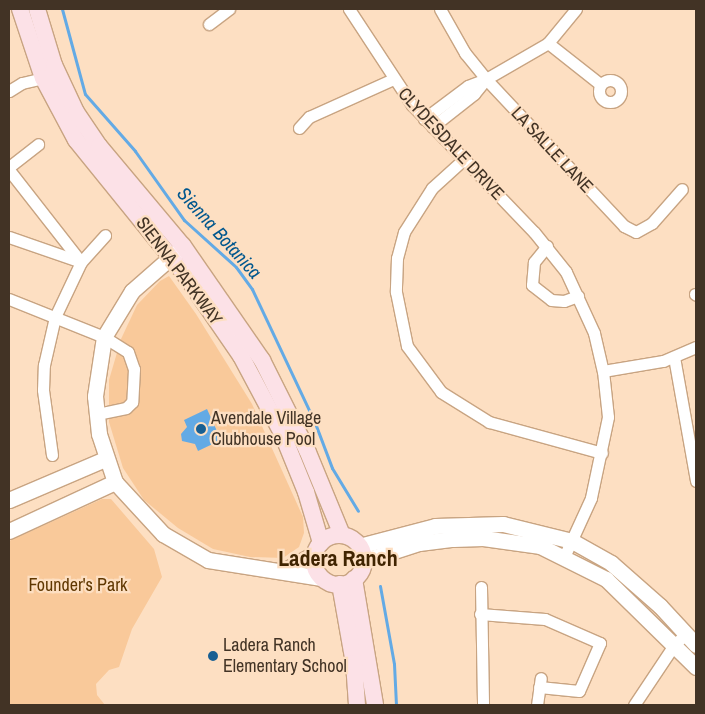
<!DOCTYPE html>
<html>
<head>
<meta charset="utf-8">
<style>
	body { margin:0 }
	#map { position:relative; width:705px; height:714px; overflow:hidden; background:#fddfc2; font-family:"Archivo Narrow",sans-serif }
	div>[style] { position:absolute }
	.green>* { inset:0; background:#f9c99a }
	.water>* { inset:0; background:#63aae5 }
	.stream>* { height:3px; margin:-1.5px; padding:0 1.5px; transform-origin:1.5px; border-radius:1.5px; background:#63aae5 }
	.roads { filter:drop-shadow(1px 0 #c8a482) drop-shadow(-1px 0 #c8a482) drop-shadow(0 1px #c8a482) drop-shadow(0 -1px #c8a482) }
	.minor>* { height:11px; margin:-5.5px; padding:0 5.5px; transform-origin:5.5px; border-radius:5.5px; background:#fff }
	.minor>.ring { margin:-5.5px; padding:0; box-sizing:content-box; background:none; border:11px solid #fff; border-radius:50% }
	.tertiary>* { height:15px; margin:-7.5px; padding:0 7.5px; transform-origin:7.5px; border-radius:7.5px; background:#fff }
	.secondary>* { height:16px; margin:-8px; padding:0 8px; transform-origin:8px; border-radius:8px; background:#fce1e7 }
	.secondary>.ring { margin:-8px; padding:0; box-sizing:content-box; background:none; border:16px solid #fce1e7; border-radius:50% }
	.dots>* { width:14px; height:14px; translate:-50% -50%; box-sizing:border-box; border:2px solid #fddfc2; border-radius:50% }
	span { translate:-50% -50%; white-space:nowrap; text-align:center; line-height:1.15; -webkit-text-stroke:4.5px #fddfc2; paint-order:stroke }
	.street-label { font-size:18px; color:#423325 }
	.poi-label { font-size:18px; color:#423325 }
	.left { translate:0 -50%; text-align:left }
	.park-label { font-size:18px; color:#603700 }
	.water-label { font-size:19px; color:#00578e; font-style:italic }
	.district-label { font-size:22px; color:#402401; font-weight:700 }
	.frame { position:absolute; inset:0; border:10px solid #423325; pointer-events:none }
</style>
</head>
<body>
<div id="map">
	<div class="green">
		<i style="clip-path:polygon(169px 276px,196px 314px,252px 404px,303px 517px,304px 533px,299px 547px,283px 558px,250px 557px,213px 549px,178px 528px,144px 500px,123px 468px,109px 422px,109px 380px,121px 339px,137px 305px,160px 281px)"></i>
		<i style="clip-path:polygon(102px 499px,111px 499px,154px 549px,162px 577px,132px 629px,119px 667px,109px 670px,96px 684px,97px 695px,105px 705px,9px 705px,9px 541px)"></i>
	</div>
	<div class="water">
		<i style="clip-path:polygon(207px 409px,221px 440px,198px 451px,195px 444px,182px 441px,181px 434px,187px 427px,184px 420px)"></i>
	</div>
	<div class="stream">
		<i style="left:62px;top:9px;width:88px;rotate:74.9deg"></i>
		<i style="left:85px;top:94px;width:76px;rotate:48.7deg"></i>
		<i style="left:135px;top:151px;width:85px;rotate:54.6deg"></i>
		<i style="left:184px;top:220px;width:70px;rotate:42.1deg"></i>
		<i style="left:236px;top:267px;width:27px;rotate:54deg"></i>
		<i style="left:252px;top:289px;width:148px;rotate:64.8deg"></i>
		<i style="left:315px;top:423px;width:48px;rotate:69.3deg"></i>
		<i style="left:332px;top:468px;width:50px;rotate:58.8deg"></i>
		<i style="left:380px;top:586px;width:79px;rotate:79.8deg"></i>
		<i style="left:394px;top:664px;width:41px;rotate:87.2deg"></i>
	</div>
	<div class="roads">
		<div class="minor">
			<i style="left:349px;top:9px;width:115px;rotate:56.7deg"></i>
			<i style="left:412px;top:105px;width:176px;rotate:46.2deg"></i>
			<i style="left:534px;top:232px;width:51px;rotate:51.3deg"></i>
			<i style="left:566px;top:272px;width:67px;rotate:65.3deg"></i>
			<i style="left:594px;top:333px;width:39px;rotate:77deg"></i>
			<i style="left:603px;top:371px;width:46px;rotate:83.8deg"></i>
			<i style="left:608px;top:417px;width:83px;rotate:101.9deg"></i>
			<i style="left:591px;top:498px;width:65px;rotate:114.6deg"></i>
			<i style="left:440px;top:9px;width:51px;rotate:60.4deg"></i>
			<i style="left:465px;top:53px;width:33px;rotate:51deg"></i>
			<i style="left:486px;top:79px;width:202px;rotate:46.8deg"></i>
			<i style="left:624px;top:226px;width:13px;rotate:27deg"></i>
			<i style="left:636px;top:232px;width:18px;rotate:-29deg"></i>
			<i style="left:652px;top:223px;width:45px;rotate:-48.6deg"></i>
			<i style="left:209px;top:24px;width:25px;rotate:-37deg"></i>
			<i style="left:548px;top:43px;width:66px;rotate:38.3deg"></i>
			<i style="left:486px;top:79px;width:72px;rotate:-30.1deg"></i>
			<i style="left:548px;top:43px;width:44px;rotate:-50.5deg"></i>
			<i class="ring" style="left:599px;top:80px;width:11px;height:11px"></i>
			<i style="left:9px;top:91px;width:15px;rotate:-32deg"></i>
			<i style="left:22px;top:83px;width:28px;rotate:-13deg"></i>
			<i style="left:424px;top:119px;width:55px;rotate:-36.9deg"></i>
			<i style="left:468px;top:86px;width:19px;rotate:-21deg"></i>
			<i style="left:486px;top:79px;width:19px;rotate:129deg"></i>
			<i style="left:474px;top:94px;width:53px;rotate:141.8deg"></i>
			<i style="left:299px;top:128px;width:15px;rotate:-48deg"></i>
			<i style="left:309px;top:117px;width:92px;rotate:-24.3deg"></i>
			<i style="left:464px;top:159px;width:43px;rotate:137.8deg"></i>
			<i style="left:432px;top:188px;width:52px;rotate:122.5deg"></i>
			<i style="left:404px;top:232px;width:27px;rotate:105deg"></i>
			<i style="left:397px;top:258px;width:34px;rotate:92deg"></i>
			<i style="left:396px;top:292px;width:55px;rotate:78.5deg"></i>
			<i style="left:407px;top:346px;width:57px;rotate:53.5deg"></i>
			<i style="left:441px;top:392px;width:57px;rotate:32deg"></i>
			<i style="left:489px;top:422px;width:117px;rotate:15.3deg"></i>
			<i style="left:9px;top:167px;width:37px;rotate:-38deg"></i>
			<i style="left:9px;top:170px;width:117px;rotate:52deg"></i>
			<i style="left:9px;top:237px;width:76px;rotate:19.1deg"></i>
			<i style="left:547px;top:246px;width:21px;rotate:129deg"></i>
			<i style="left:534px;top:262px;width:23px;rotate:95deg"></i>
			<i style="left:532px;top:285px;width:24px;rotate:38deg"></i>
			<i style="left:551px;top:300px;width:13px;rotate:4deg"></i>
			<i style="left:564px;top:301px;width:15px;rotate:-20deg"></i>
			<i style="left:695px;top:294px;width:1px;rotate:45deg"></i>
			<i style="left:9px;top:299px;width:102px;rotate:21.8deg"></i>
			<i style="left:104px;top:337px;width:28px;rotate:32deg"></i>
			<i style="left:128px;top:352px;width:18px;rotate:71deg"></i>
			<i style="left:134px;top:369px;width:33px;rotate:93deg"></i>
			<i style="left:132px;top:402px;width:8px;rotate:135deg"></i>
			<i style="left:126px;top:408px;width:30px;rotate:168deg"></i>
			<i style="left:674px;top:357px;width:126px;rotate:79.9deg"></i>
			<i style="left:603px;top:371px;width:61px;rotate:-9.5deg"></i>
			<i style="left:663px;top:361px;width:36px;rotate:-23deg"></i>
			<i style="left:52px;top:455px;width:66px;rotate:-97.9deg"></i>
			<i style="left:43px;top:390px;width:25px;rotate:-88deg"></i>
			<i style="left:44px;top:365px;width:49px;rotate:-77.1deg"></i>
			<i style="left:55px;top:317px;width:61px;rotate:-64.7deg"></i>
			<i style="left:81px;top:262px;width:36px;rotate:-48deg"></i>
			<i style="left:481px;top:587px;width:118px;rotate:89deg"></i>
			<i style="left:480px;top:614px;width:65px;rotate:4.4deg"></i>
			<i style="left:545px;top:619px;width:60px;rotate:23.6deg"></i>
			<i style="left:600px;top:643px;width:52px;rotate:113.6deg"></i>
			<i style="left:579px;top:691px;width:40px;rotate:-174.3deg"></i>
			<i style="left:537px;top:705px;width:27px;rotate:-82deg"></i>
			<i style="left:634px;top:705px;width:72px;rotate:-56.3deg"></i>
			<i style="left:674px;top:645px;width:16px;rotate:-43deg"></i>
		</div>
		<div class="tertiary">
			<i style="left:180px;top:249px;width:64px;rotate:138.8deg"></i>
			<i style="left:132px;top:291px;width:54px;rotate:121.3deg"></i>
			<i style="left:104px;top:337px;width:60px;rotate:98.7deg"></i>
			<i style="left:95px;top:396px;width:38px;rotate:84deg"></i>
			<i style="left:99px;top:434px;width:51px;rotate:71.6deg"></i>
			<i style="left:115px;top:482px;width:71px;rotate:47.3deg"></i>
			<i style="left:163px;top:534px;width:52px;rotate:30deg"></i>
			<i style="left:208px;top:560px;width:115px;rotate:9deg"></i>
			<i style="left:9px;top:500px;width:104px;rotate:-23.1deg"></i>
			<i style="left:9px;top:531px;width:117px;rotate:-24.8deg"></i>
			<i style="left:359px;top:546px;width:79px;rotate:-14.7deg"></i>
			<i style="left:435px;top:526px;width:68px;rotate:-1.7deg"></i>
			<i style="left:503px;top:524px;width:71px;rotate:13.8deg"></i>
			<i style="left:572px;top:541px;width:45px;rotate:29.4deg"></i>
			<i style="left:611px;top:563px;width:65px;rotate:41.3deg"></i>
			<i style="left:660px;top:606px;width:53px;rotate:47.3deg"></i>
			<i style="left:363px;top:561px;width:59px;rotate:-17.8deg"></i>
			<i style="left:419px;top:543px;width:34px;rotate:-7deg"></i>
			<i style="left:453px;top:539px;width:30px;rotate:-2deg"></i>
			<i style="left:483px;top:538px;width:58px;rotate:8deg"></i>
			<i style="left:540px;top:546px;width:74px;rotate:26.6deg"></i>
			<i style="left:606px;top:579px;width:126px;rotate:44.4deg"></i>
			<i style="left:285px;top:570px;width:33px;rotate:-29deg"></i>
		</div>
		<div class="secondary">
			<i style="left:20px;top:9px;width:73px;rotate:71.6deg"></i>
			<i style="left:43px;top:78px;width:70px;rotate:62deg"></i>
			<i style="left:76px;top:140px;width:175px;rotate:51deg"></i>
			<i style="left:186px;top:276px;width:97px;rotate:55.5deg"></i>
			<i style="left:241px;top:356px;width:87px;rotate:62deg"></i>
			<i style="left:282px;top:433px;width:64px;rotate:67.9deg"></i>
			<i style="left:306px;top:492px;width:53px;rotate:73.6deg"></i>
			<i style="left:37px;top:9px;width:59px;rotate:73.1deg"></i>
			<i style="left:54px;top:65px;width:52px;rotate:64.9deg"></i>
			<i style="left:76px;top:112px;width:41px;rotate:55.9deg"></i>
			<i style="left:99px;top:146px;width:131px;rotate:50deg"></i>
			<i style="left:183px;top:246px;width:139px;rotate:55.3deg"></i>
			<i style="left:262px;top:360px;width:101px;rotate:63.4deg"></i>
			<i style="left:307px;top:450px;width:92px;rotate:67.6deg"></i>
			<i class="ring" style="left:314px;top:535px;width:34px;height:34px"></i>
			<i style="left:354px;top:579px;width:128px;rotate:80.5deg"></i>
			<i style="left:340px;top:584px;width:80px;rotate:80deg"></i>
			<i style="left:354px;top:663px;width:42px;rotate:85.9deg"></i>
		</div>
	</div>
	<div class="dots">
		<i style="left:201px;top:429px;background:#185f93"></i>
		<i style="left:213px;top:656px;background:#185f93"></i>
	</div>
	<div class="street-label">
		<span style="left:451px;top:144px;rotate:47deg">CLYDESDALE DRIVE</span>
		<span style="left:552px;top:150px;rotate:47deg">LA SALLE LANE</span>
		<span style="left:179px;top:271px;rotate:53deg">SIENNA PARKWAY</span>
	</div>
	<div class="poi-label">
		<span class="left" style="left:211px;top:429px">Avendale Village<br>Clubhouse Pool</span>
		<span class="left" style="left:223px;top:656px">Ladera Ranch<br>Elementary School</span>
	</div>
	<div class="park-label">
		<span style="left:78px;top:585px">Founder's Park</span>
	</div>
	<div class="water-label">
		<span style="left:219px;top:233px;rotate:48deg">Sienna Botanica</span>
	</div>
	<div class="district-label">
		<span style="left:338px;top:559px">Ladera Ranch</span>
	</div>
	<div class="frame"></div>
</div>
</body>
</html>
